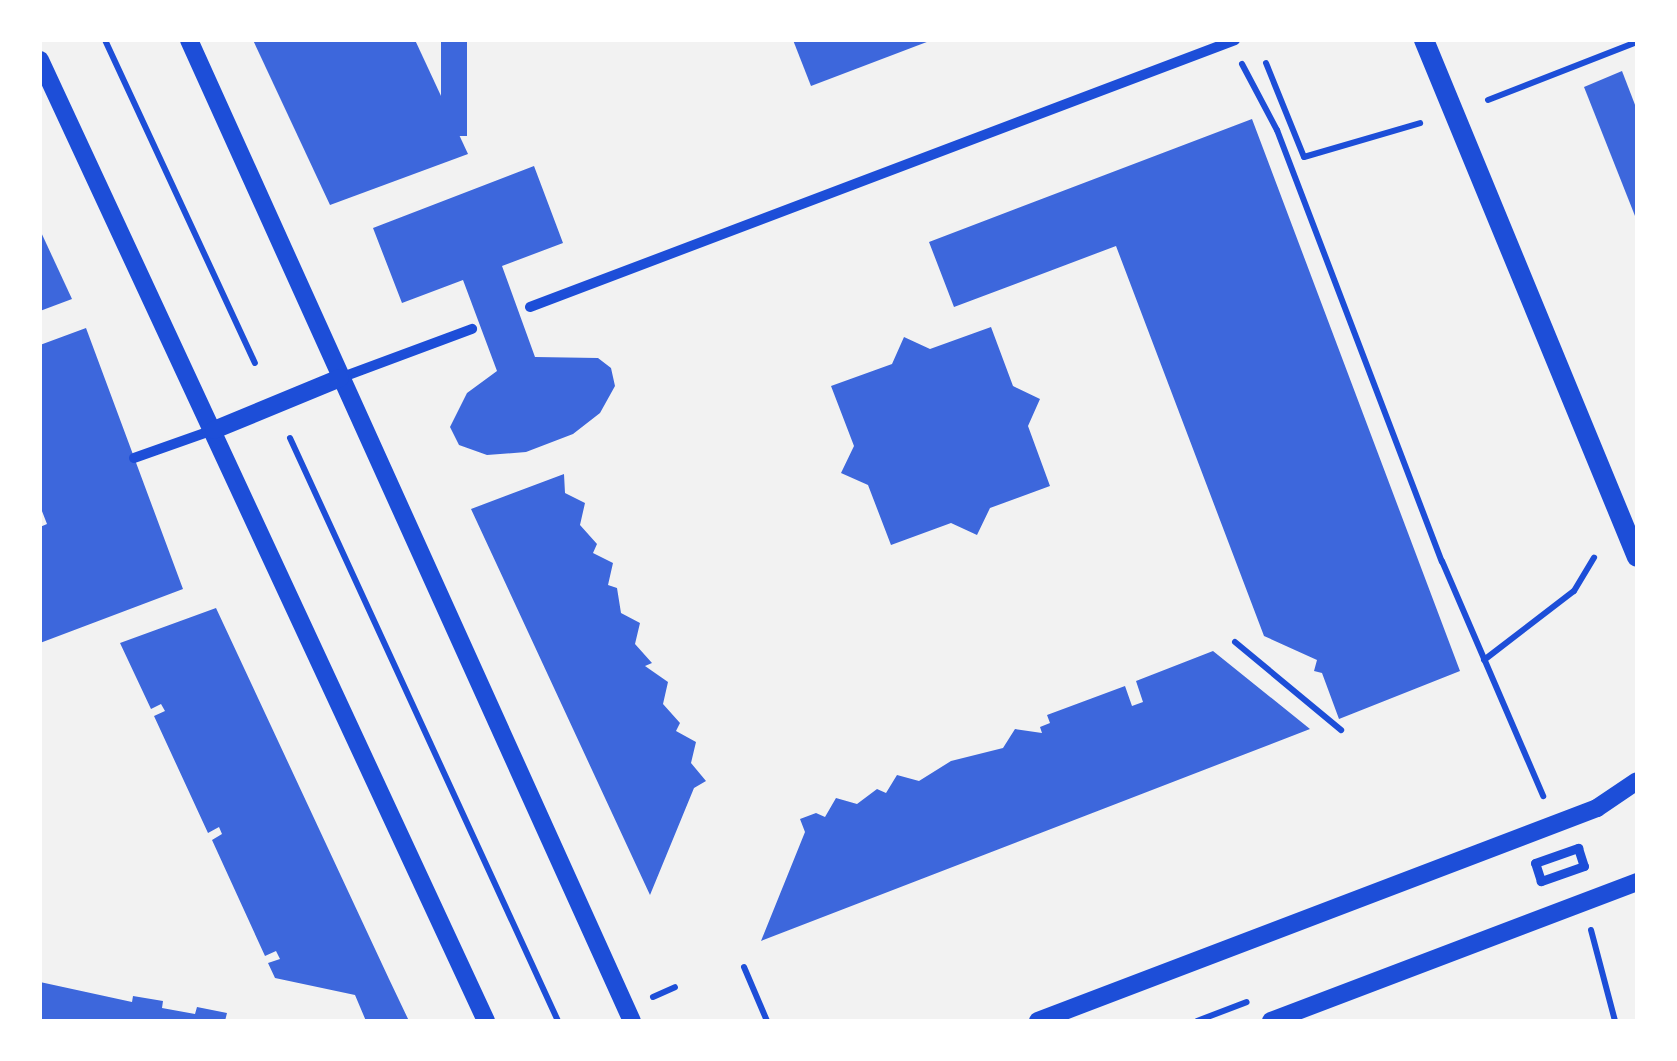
<!DOCTYPE html>
<html>
<head>
<meta charset="utf-8">
<style>
	body { margin:0 }
	#map { position:relative; width:1677px; height:1061px; overflow:hidden; background:#f2f2f2; font-family:Karla,sans-serif }
	div>[style] { position:absolute }
	.building>* { inset:0; background:#3d67dc; transform-origin:0 0 }
	.path>* { height:6px; margin:-3px; padding:0 3px; transform-origin:3px; border-radius:3px; background:#1d4ed8 }
	.pedestrian>* { height:9px; margin:-4.5px; padding:0 4.5px; transform-origin:4.5px; border-radius:4.5px; background:#1d4ed8 }
	.minor>* { height:10px; margin:-5px; padding:0 5px; transform-origin:5px; border-radius:5px; background:#1d4ed8 }
	.tertiary>* { height:18px; margin:-9px; padding:0 9px; transform-origin:9px; border-radius:9px; background:#1d4ed8 }
	.secondary>* { height:20px; margin:-10px; padding:0 10px; transform-origin:10px; border-radius:10px; background:#1d4ed8 }
	span { translate:-50% -50%; white-space:nowrap; text-align:center; line-height:1.15; -webkit-text-stroke:8px #fff; paint-order:stroke }
	.frame { position:absolute; inset:0; border:42px solid #fff; pointer-events:none }
</style>
</head>
<body>
<div id="map">
	<div class="building">
		<i style="clip-path:polygon(253px 40px,415px 40px,468px 154px,330px 205px)"></i>
		<i style="left:441px;top:40px;width:26px;height:96px"></i>
		<i style="clip-path:polygon(793px 40px,932px 40px,811px 86px)"></i>
		<i style="clip-path:polygon(1622px 71px,1637px 110px,1637px 221px,1584px 87px)"></i>
		<i style="clip-path:polygon(1252px 119px,1460px 671px,1339px 719px,1322px 673px,1314px 671px,1317px 660px,1264px 636px,1116px 246px,954px 307px,929px 242px)"></i>
		<i style="clip-path:polygon(534px 166px,563px 243px,502px 266px,535px 357px,598px 358px,611px 368px,615px 386px,600px 413px,573px 434px,526px 452px,487px 455px,459px 445px,450px 427px,467px 393px,497px 371px,463px 280px,402px 303px,373px 228px)"></i>
		<i style="clip-path:polygon(40px 230px,72px 299px,40px 311px)"></i>
		<i style="clip-path:polygon(991px 327px,1013px 386px,1040px 399px,1028px 426px,1050px 486px,990px 508px,977px 535px,951px 523px,891px 545px,868px 485px,841px 473px,854px 446px,831px 386px,892px 364px,904px 337px,930px 349px)"></i>
		<i style="clip-path:polygon(86px 328px,183px 589px,40px 643px,40px 527px,47px 524px,40px 506px,40px 345px)"></i>
		<i style="clip-path:polygon(564px 474px,565px 493px,585px 503px,580px 525px,597px 544px,593px 553px,613px 563px,608px 585px,617px 588px,621px 613px,640px 623px,635px 644px,652px 663px,645px 666px,668px 682px,663px 704px,680px 723px,676px 731px,696px 742px,691px 763px,706px 781px,694px 788px,650px 895px,471px 509px)"></i>
		<i style="clip-path:polygon(216px 608px,389px 979px,409px 1021px,366px 1021px,355px 995px,275px 978px,268px 963px,280px 959px,276px 951px,265px 956px,212px 840px,222px 834px,219px 827px,208px 833px,154px 716px,165px 711px,161px 704px,151px 709px,120px 643px)"></i>
		<i style="clip-path:polygon(1213px 651px,1310px 729px,761px 941px,805px 832px,800px 819px,816px 813px,825px 817px,836px 798px,857px 804px,877px 789px,886px 793px,897px 775px,919px 781px,951px 761px,1003px 748px,1015px 729px,1042px 733px,1040px 727px,1050px 723px,1047px 715px,1125px 686px,1132px 706px,1143px 702px,1136px 681px)"></i>
		<i style="clip-path:polygon(40px 982px,132px 1002px,133px 996px,163px 1001px,162px 1008px,195px 1014px,197px 1007px,227px 1013px,225px 1021px,40px 1021px)"></i>
	</div>
	<div class="path">
		<i style="left:105px;top:40px;width:356px;rotate:65.1deg"></i>
		<i style="left:1266px;top:63px;width:101px;rotate:68deg"></i>
		<i style="left:1304px;top:157px;width:121px;rotate:-16.3deg"></i>
		<i style="left:1242px;top:64px;width:75px;rotate:62.1deg"></i>
		<i style="left:1277px;top:130px;width:462px;rotate:69.1deg"></i>
		<i style="left:1442px;top:561px;width:256px;rotate:66.7deg"></i>
		<i style="left:1488px;top:100px;width:160px;rotate:-21.3deg"></i>
		<i style="left:290px;top:438px;width:642px;rotate:65.31deg"></i>
		<i style="left:1235px;top:642px;width:138px;rotate:39.7deg"></i>
		<i style="left:1484px;top:660px;width:113px;rotate:-37.5deg"></i>
		<i style="left:1574px;top:591px;width:39px;rotate:-59deg"></i>
		<i style="left:1591px;top:930px;width:94px;rotate:75.2deg"></i>
		<i style="left:744px;top:967px;width:59px;rotate:66.9deg"></i>
		<i style="left:653px;top:997px;width:24px;rotate:-24deg"></i>
		<i style="left:1197px;top:1021px;width:53px;rotate:-20.8deg"></i>
	</div>
	<div class="pedestrian">
		<i style="left:1578px;top:848px;width:19px;rotate:72deg"></i>
		<i style="left:1584px;top:866px;width:46px;rotate:160.8deg"></i>
		<i style="left:1541px;top:881px;width:19px;rotate:-108deg"></i>
		<i style="left:1535px;top:863px;width:46px;rotate:-19.2deg"></i>
	</div>
	<div class="minor">
		<i style="left:530px;top:307px;width:754px;rotate:-20.74deg"></i>
		<i style="left:340px;top:378px;width:141px;rotate:-20.4deg"></i>
		<i style="left:134px;top:458px;width:84px;rotate:-19.5deg"></i>
	</div>
	<div class="tertiary">
		<i style="left:189px;top:40px;width:1076px;rotate:65.7deg"></i>
		<i style="left:40px;top:60px;width:1059px;rotate:65.1deg"></i>
		<i style="left:214px;top:430px;width:136px;rotate:-22.4deg"></i>
		<i style="left:1038px;top:1021px;width:598px;rotate:-20.86deg"></i>
		<i style="left:1597px;top:808px;width:48px;rotate:-34deg"></i>
		<i style="left:1271px;top:1021px;width:392px;rotate:-20.8deg"></i>
	</div>
	<div class="secondary">
		<i style="left:1424px;top:40px;width:559px;rotate:67.61deg"></i>
	</div>
	<div class="frame"></div>
</div>
</body>
</html>
